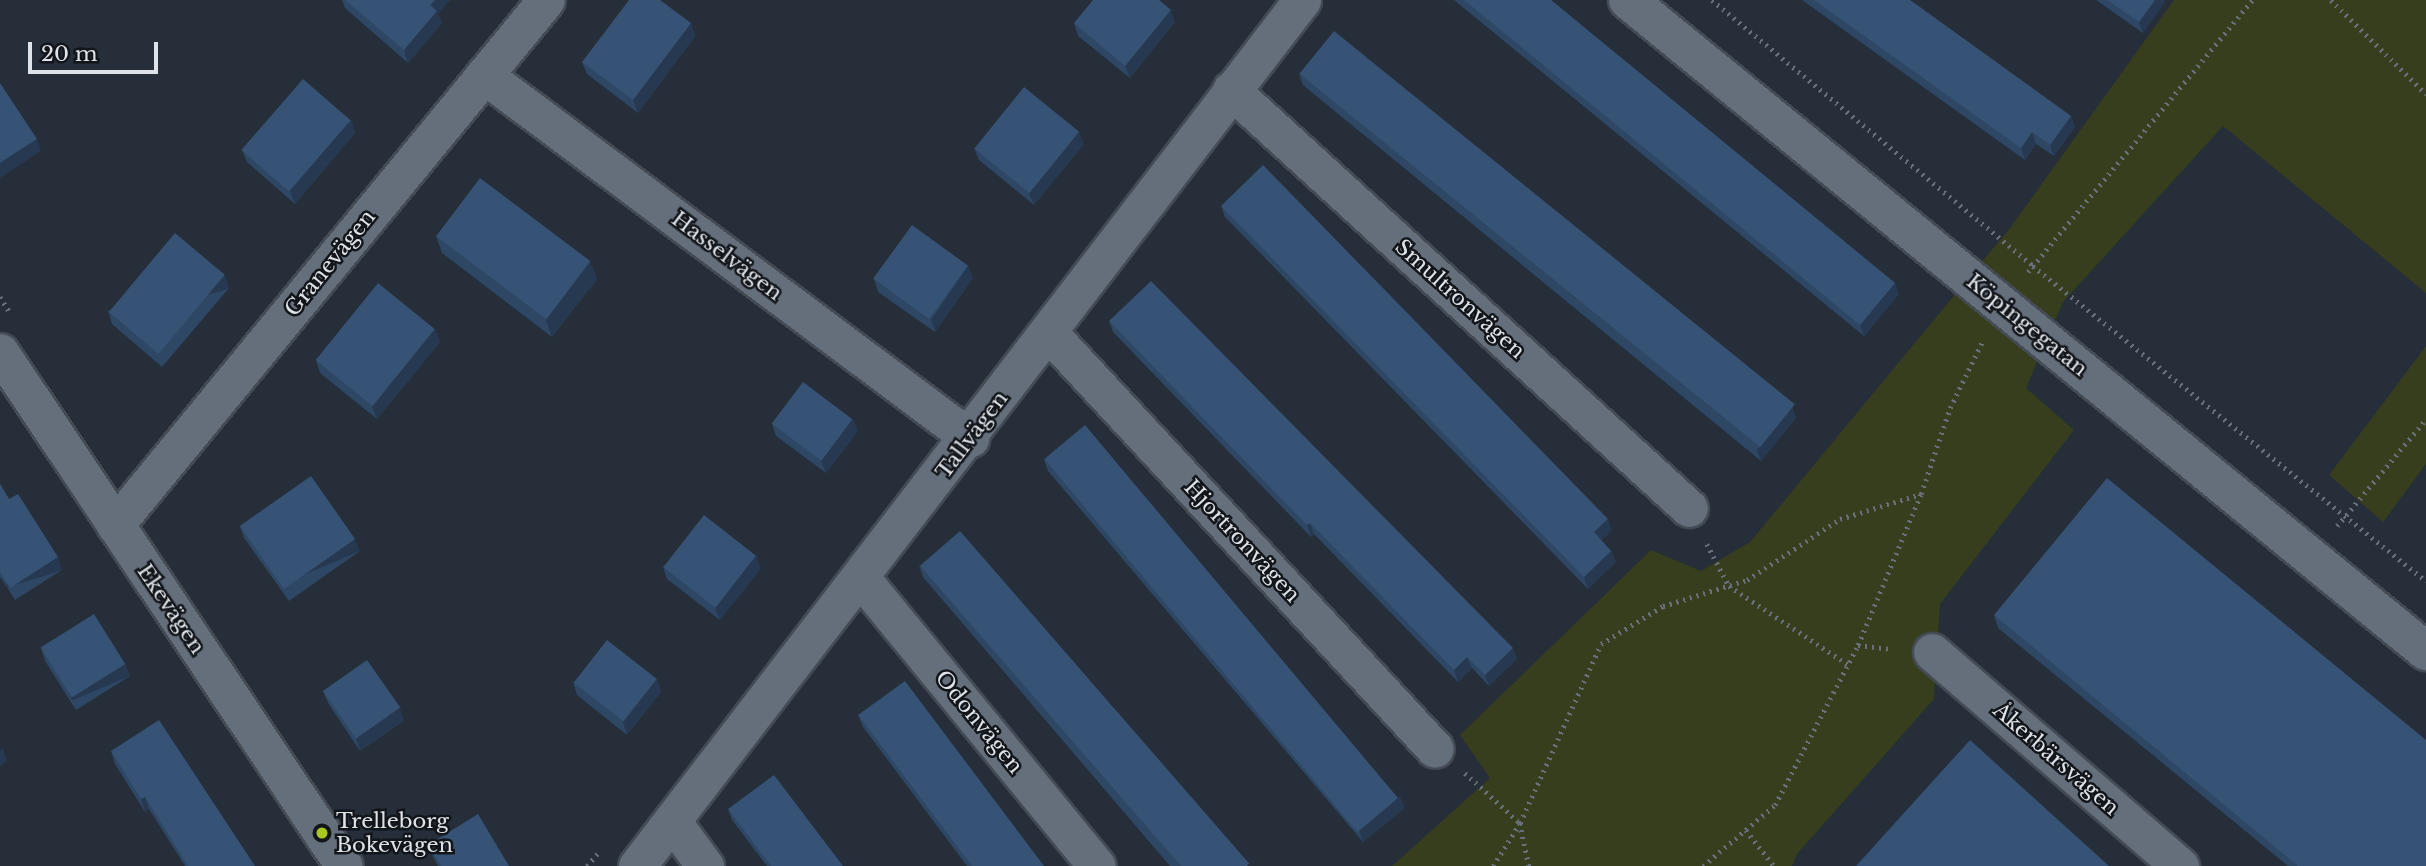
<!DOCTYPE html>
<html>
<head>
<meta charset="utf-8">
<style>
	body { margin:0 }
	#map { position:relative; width:2426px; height:866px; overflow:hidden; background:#252e39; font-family:"Libre Baskerville",serif }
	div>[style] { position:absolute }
	.green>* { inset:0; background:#363e1e }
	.path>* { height:4.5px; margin-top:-2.25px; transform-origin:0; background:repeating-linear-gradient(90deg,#69707a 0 2px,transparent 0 7px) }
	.roads { filter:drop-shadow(2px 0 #444b55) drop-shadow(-2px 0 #444b55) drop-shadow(0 2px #444b55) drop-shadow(0 -2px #444b55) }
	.minor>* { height:37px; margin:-18.5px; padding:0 18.5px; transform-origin:18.5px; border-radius:18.5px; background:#656f7c }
	.tertiary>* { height:38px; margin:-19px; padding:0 19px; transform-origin:19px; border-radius:19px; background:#656f7c }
	.wall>* { inset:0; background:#2e4764 }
	.shaded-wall>* { inset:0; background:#263951; transform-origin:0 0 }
	.building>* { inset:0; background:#365274; transform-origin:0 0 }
	.dots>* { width:19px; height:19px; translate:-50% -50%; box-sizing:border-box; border:4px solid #12161b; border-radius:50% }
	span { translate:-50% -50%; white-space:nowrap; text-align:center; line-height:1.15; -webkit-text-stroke:5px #12161b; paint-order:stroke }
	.street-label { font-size:21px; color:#dee3ea }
	.poi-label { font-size:21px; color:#dee3ea }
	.left { translate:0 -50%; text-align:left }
	.scale { position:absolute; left:28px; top:42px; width:130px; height:32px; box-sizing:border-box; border:4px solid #dee3ea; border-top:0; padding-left:9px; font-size:21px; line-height:24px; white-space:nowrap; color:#dee3ea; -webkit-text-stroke:5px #12161b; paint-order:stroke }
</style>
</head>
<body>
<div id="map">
	<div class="green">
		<i style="clip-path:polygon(2174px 0,2426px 0,2426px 293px,2223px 126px,2063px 302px,2026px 388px,2074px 430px,1940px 604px,1934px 699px,1797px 854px,1792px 866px,1392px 866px,1490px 778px,1460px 735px,1651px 550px,1701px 571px,1750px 542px,2010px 228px)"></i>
		<i style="clip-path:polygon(2426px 346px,2426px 464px,2383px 522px,2329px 475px)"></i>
	</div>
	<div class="path">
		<i style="left:1712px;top:0;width:417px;rotate:39.6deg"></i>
		<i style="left:2033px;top:266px;width:504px;rotate:38.71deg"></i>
		<i style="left:2331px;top:0;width:134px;rotate:44.7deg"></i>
		<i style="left:2028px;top:272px;width:352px;rotate:-50.5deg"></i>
		<i style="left:0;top:297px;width:20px;rotate:57deg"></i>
		<i style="left:2337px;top:526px;width:139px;rotate:-50.2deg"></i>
		<i style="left:1707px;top:544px;width:47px;rotate:62.4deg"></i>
		<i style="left:1729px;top:586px;width:144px;rotate:33.4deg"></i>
		<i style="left:1858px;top:645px;width:34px;rotate:7deg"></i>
		<i style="left:1465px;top:773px;width:74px;rotate:42.3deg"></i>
		<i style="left:1520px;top:823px;width:44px;rotate:78.2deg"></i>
		<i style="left:1746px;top:830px;width:46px;rotate:52.1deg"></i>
		<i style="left:587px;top:866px;width:16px;rotate:-50deg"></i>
		<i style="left:1493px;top:866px;width:51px;rotate:-57.9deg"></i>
		<i style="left:1520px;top:823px;width:196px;rotate:-65.7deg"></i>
		<i style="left:1601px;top:644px;width:73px;rotate:-31.5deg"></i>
		<i style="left:1663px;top:606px;width:88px;rotate:-17.2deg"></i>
		<i style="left:1747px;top:580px;width:111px;rotate:-33.3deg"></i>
		<i style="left:1840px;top:519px;width:85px;rotate:-17.2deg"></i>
		<i style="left:1703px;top:866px;width:94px;rotate:-40.3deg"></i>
		<i style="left:1775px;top:805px;width:180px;rotate:-62.6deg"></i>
		<i style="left:1858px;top:645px;width:164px;rotate:-67.4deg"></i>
		<i style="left:1921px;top:494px;width:91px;rotate:-71.4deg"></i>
		<i style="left:1950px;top:408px;width:76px;rotate:-64.1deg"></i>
	</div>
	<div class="roads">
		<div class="minor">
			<i style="left:484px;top:75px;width:607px;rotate:36.76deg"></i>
			<i style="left:1231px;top:90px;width:620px;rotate:42.39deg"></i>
			<i style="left:1049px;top:333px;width:567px;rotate:47.14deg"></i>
			<i style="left:0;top:352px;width:618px;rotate:56.21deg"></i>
			<i style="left:115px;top:525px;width:679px;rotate:-50.62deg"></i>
			<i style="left:861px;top:578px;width:372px;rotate:50.7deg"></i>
			<i style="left:1932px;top:652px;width:328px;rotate:40.8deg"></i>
			<i style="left:672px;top:821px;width:56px;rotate:53.7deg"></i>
			<i style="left:637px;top:866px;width:1092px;rotate:-52.48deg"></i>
		</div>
		<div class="tertiary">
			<i style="left:1628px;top:0;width:1030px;rotate:39.21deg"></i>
		</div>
	</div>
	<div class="wall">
		<i style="clip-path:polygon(342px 0,450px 0,438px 14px,442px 23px,408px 63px,345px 8px)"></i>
		<i style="clip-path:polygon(1454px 0,1551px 0,1895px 283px,1899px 294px,1864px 336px)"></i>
		<i style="clip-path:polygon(1802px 0,1910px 0,2071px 116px,2075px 127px,2054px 156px,2036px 144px,2025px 160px)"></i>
		<i style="clip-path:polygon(2096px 0,2164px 0,2165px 2px,2143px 33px)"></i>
		<i style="clip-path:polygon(1175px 22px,1130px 78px,1078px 36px,1074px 23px)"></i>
		<i style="clip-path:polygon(691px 23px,695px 36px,638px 113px,587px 74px,582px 62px)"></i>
		<i style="clip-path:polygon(1299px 74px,1792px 407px,1796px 418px,1761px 461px,1303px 85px)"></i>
		<i style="clip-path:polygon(351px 120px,355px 133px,295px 204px,247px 162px,242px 150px)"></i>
		<i style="clip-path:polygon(1084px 144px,1034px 205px,979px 160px,974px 148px)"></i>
		<i style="clip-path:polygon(1221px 206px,1612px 530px,1601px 540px,1611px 551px,1616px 562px,1588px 589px,1225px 217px)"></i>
		<i style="clip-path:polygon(436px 236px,590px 262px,597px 279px,552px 337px,442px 253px)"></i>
		<i style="clip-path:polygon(968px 266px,973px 278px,935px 332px,878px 292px,874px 279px)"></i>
		<i style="clip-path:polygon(229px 288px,162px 367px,112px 324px,108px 311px)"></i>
		<i style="clip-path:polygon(1109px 321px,1517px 659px,1489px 686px,1472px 668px,1458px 682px,1314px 534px,1311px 537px,1113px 332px)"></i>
		<i style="clip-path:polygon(435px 329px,440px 342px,377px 419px,320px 373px,316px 360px)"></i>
		<i style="clip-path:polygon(772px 424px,858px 431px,826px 473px,776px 436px)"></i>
		<i style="clip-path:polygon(1044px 459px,1405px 808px,1363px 842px,1048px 471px)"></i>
		<i style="clip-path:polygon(0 484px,9px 499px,62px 570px,15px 600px,1px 578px,0 579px)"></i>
		<i style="clip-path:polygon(240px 526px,360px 551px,289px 601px,244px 538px)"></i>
		<i style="clip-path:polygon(919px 565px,1247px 866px,1170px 866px,923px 577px)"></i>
		<i style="clip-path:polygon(663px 567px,761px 568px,720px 620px,667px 579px)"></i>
		<i style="clip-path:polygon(1994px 615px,2426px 866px,2288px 866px,1998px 628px)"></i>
		<i style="clip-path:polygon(41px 648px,125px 664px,130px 676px,76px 710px,45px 661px)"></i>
		<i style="clip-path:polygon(657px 679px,661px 692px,627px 735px,577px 695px,573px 682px)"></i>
		<i style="clip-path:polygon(323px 691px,404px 721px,360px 751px,328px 703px)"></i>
		<i style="clip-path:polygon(858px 715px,1044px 866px,967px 866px,863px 727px)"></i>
		<i style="clip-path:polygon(111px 751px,255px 866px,185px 866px,149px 809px,145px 812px,115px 764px)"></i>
		<i style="clip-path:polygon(728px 809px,843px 866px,767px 866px,732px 820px)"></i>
		<i style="clip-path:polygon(428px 845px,509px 866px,438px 866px,433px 857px)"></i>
	</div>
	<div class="shaded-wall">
		<i style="clip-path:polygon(435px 0,450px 0,438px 14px,442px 23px,408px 63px,404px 50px,430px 5px)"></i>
		<i style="clip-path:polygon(2155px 0,2164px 0,2165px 2px,2143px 33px,2139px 22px)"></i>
		<i style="clip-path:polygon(1171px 10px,1175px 22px,1130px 78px,1125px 66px)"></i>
		<i style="clip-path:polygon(691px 23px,695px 36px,638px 113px,633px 100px)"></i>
		<i style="clip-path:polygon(2071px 116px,2075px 127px,2054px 156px,2050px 145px)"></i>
		<i style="clip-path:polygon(351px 120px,355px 133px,295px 204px,290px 191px)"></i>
		<i style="clip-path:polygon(1079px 132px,1084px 144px,1034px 205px,1029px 193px)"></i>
		<i style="clip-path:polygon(2032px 132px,2036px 144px,2025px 160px,2021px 148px)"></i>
		<i style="clip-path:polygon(37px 139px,41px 151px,0 178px,0 163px)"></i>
		<i style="clip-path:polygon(590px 262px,597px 279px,552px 337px,546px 320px)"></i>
		<i style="clip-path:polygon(968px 266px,973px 278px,935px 332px,931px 320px)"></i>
		<i style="left:225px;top:275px;width:14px;height:104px;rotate:73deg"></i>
		<i style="clip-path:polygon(1895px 283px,1899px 294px,1864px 336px,1860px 325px)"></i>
		<i style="clip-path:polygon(435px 329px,440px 342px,377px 419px,372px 407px)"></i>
		<i style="clip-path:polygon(1792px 407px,1796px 418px,1761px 461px,1757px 450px)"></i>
		<i style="clip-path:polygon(853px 419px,858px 431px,826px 473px,821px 461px)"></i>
		<i style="clip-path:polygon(1608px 519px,1612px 530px,1598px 544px,1594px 532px)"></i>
		<i style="clip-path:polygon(1310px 523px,1314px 534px,1311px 537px,1307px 525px)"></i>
		<i style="left:355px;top:539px;width:13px;height:86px;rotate:67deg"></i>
		<i style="clip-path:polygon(1611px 551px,1616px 562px,1588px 589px,1584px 577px)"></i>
		<i style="clip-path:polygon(756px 555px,761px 568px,720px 620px,715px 608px)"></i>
		<i style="left:58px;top:557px;width:14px;height:57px;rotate:73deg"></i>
		<i style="clip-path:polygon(1513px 648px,1517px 659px,1489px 686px,1485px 675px)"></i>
		<i style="clip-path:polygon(1467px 657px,1472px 668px,1458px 682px,1454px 670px)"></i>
		<i style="left:125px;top:664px;width:13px;height:63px;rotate:67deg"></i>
		<i style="clip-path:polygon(657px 679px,661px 692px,627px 735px,623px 722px)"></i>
		<i style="clip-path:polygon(400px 708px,404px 721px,360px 751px,356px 738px)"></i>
		<i style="clip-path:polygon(3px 748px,7px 761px,0 766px,0 750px)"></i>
		<i style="clip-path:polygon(1400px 796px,1405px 808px,1363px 842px,1359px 830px)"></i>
		<i style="clip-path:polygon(145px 797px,149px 809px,145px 812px,141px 799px)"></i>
	</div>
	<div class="building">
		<i style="clip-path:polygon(345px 0,435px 0,430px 5px,437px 11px,404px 50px)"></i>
		<i style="clip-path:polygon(629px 0,660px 0,691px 23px,633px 100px,582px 62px)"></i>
		<i style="clip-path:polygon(1093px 0,1159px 0,1171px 10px,1125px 66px,1074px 23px)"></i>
		<i style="clip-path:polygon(1464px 0,1551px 0,1895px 283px,1860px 325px)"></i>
		<i style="clip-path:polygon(1814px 0,1910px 0,2071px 116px,2050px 145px,2032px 132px,2021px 148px)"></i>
		<i style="clip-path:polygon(2107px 0,2155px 0,2139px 22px)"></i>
		<i style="left:1334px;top:31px;width:593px;height:55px;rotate:39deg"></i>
		<i style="left:303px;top:79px;width:63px;height:94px;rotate:41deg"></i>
		<i style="clip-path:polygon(0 83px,37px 139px,0 163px)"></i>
		<i style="left:1024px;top:87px;width:71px;height:79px;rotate:39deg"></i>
		<i style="clip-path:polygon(1263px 165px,1608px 519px,1594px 532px,1611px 551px,1584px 577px,1221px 206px)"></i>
		<i style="left:480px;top:178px;width:138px;height:73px;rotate:37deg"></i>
		<i style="left:912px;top:225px;width:69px;height:66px;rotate:36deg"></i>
		<i style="left:175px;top:233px;width:65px;height:103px;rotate:40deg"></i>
		<i style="clip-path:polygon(1151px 281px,1513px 648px,1485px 675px,1467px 657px,1454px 670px,1310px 523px,1307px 525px,1109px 321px)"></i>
		<i style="left:378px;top:283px;width:73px;height:99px;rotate:39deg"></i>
		<i style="left:803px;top:382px;width:62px;height:52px;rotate:37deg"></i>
		<i style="left:1085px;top:425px;width:487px;height:53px;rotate:50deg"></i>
		<i style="left:311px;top:476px;width:77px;height:87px;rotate:55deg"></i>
		<i style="clip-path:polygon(2107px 478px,2426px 740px,2426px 866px,2298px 866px,1994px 615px)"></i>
		<i style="clip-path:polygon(0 484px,9px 499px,18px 494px,58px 557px,10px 588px,0 572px)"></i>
		<i style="left:704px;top:515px;width:66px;height:66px;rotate:38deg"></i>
		<i style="left:960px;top:531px;width:441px;height:53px;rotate:49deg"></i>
		<i style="left:94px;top:614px;width:59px;height:63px;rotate:58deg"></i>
		<i style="left:607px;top:640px;width:63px;height:54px;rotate:38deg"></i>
		<i style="left:367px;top:660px;width:58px;height:54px;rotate:55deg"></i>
		<i style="clip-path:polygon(905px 681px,1044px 866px,972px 866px,858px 715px)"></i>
		<i style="clip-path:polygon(159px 720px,255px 866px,188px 866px,145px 797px,141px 799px,111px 751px)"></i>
		<i style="clip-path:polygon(1970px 740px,2109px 866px,1856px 866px)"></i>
		<i style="clip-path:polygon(774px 775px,843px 866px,771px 866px,728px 809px)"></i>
		<i style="clip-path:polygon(478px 814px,509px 866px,441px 866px,428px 845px)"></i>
	</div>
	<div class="dots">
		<i style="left:322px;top:833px;background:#a7c81f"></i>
	</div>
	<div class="street-label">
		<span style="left:727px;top:256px;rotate:37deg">Hasselvägen</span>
		<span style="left:330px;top:263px;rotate:-51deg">Granevägen</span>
		<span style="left:1460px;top:299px;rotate:42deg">Smultronvägen</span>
		<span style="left:2027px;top:325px;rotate:39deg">Köpingegatan</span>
		<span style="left:972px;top:435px;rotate:-53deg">Tallvägen</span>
		<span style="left:1242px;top:541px;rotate:47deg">Hjortronvägen</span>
		<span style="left:171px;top:609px;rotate:56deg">Ekevägen</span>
		<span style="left:979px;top:722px;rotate:51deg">Odonvägen</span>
		<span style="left:2056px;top:759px;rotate:41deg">Åkerbärsvägen</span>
	</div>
	<div class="poi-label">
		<span class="left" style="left:336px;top:833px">Trelleborg<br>Bokevägen</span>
	</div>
	<div class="scale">20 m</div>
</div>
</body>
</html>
